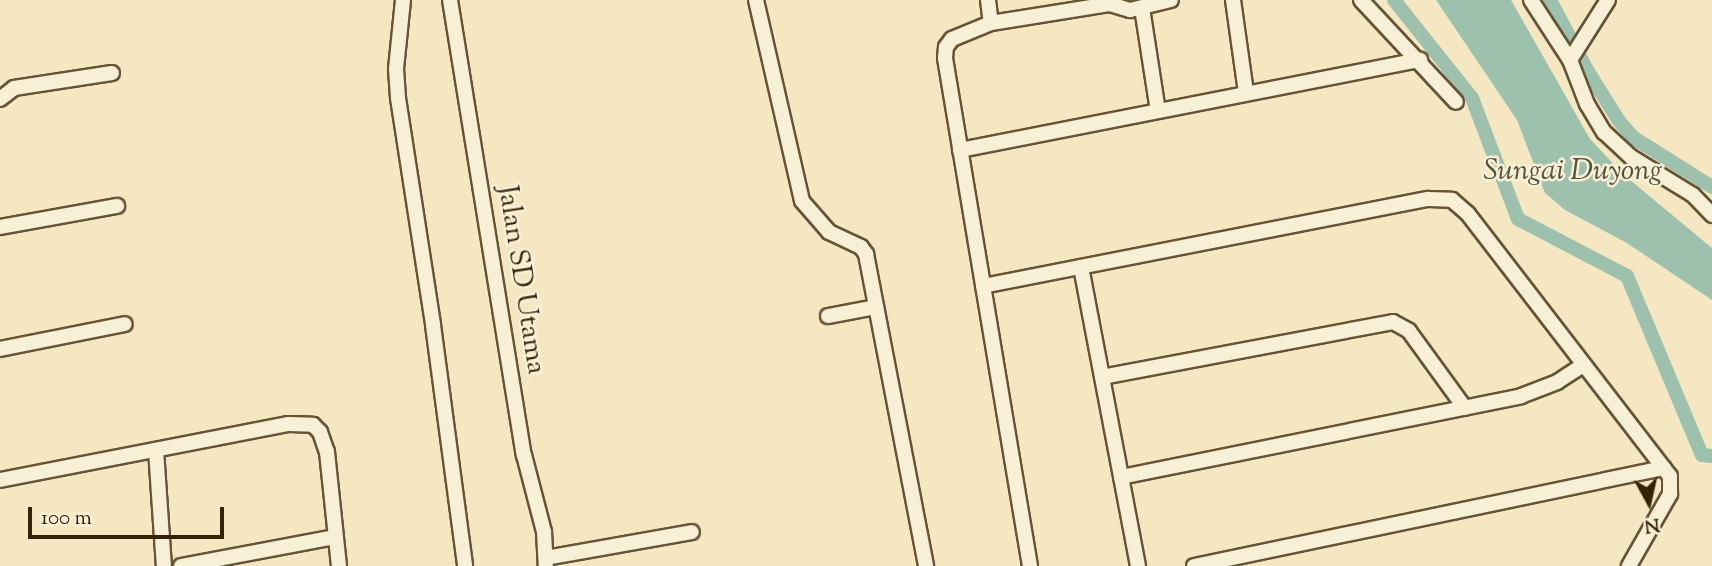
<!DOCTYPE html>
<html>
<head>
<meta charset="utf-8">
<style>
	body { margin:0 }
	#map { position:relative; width:1712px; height:566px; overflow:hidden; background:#f4e7c2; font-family:"Sorts Mill Goudy",serif }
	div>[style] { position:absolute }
	.water>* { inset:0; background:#9dc1ad }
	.canal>* { height:14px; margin:-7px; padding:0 7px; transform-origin:7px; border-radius:7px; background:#9dc1ad }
	.roads { filter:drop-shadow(2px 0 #655435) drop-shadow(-2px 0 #655435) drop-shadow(0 2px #655435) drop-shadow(0 -2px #655435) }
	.minor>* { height:14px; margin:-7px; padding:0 7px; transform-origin:7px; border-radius:7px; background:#f8efd7 }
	span { translate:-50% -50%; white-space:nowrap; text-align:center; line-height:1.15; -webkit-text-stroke:5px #f8efd7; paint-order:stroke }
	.street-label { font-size:28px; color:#352306 }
	.water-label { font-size:30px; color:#545238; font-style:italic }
	.north { position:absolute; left:1614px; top:468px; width:70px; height:70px; -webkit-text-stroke:5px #f8efd7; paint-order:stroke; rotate:172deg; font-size:19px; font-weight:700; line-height:28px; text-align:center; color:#352306 }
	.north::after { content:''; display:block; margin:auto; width:24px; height:32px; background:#352306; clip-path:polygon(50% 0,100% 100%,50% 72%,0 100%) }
	.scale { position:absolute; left:28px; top:507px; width:196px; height:32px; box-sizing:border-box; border:4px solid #352306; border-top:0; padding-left:9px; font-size:21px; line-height:24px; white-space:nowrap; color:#352306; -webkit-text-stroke:5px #f8efd7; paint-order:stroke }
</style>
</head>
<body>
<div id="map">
	<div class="water">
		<i style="clip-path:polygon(1436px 0,1511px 0,1590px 139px,1624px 175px,1712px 248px,1712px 300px,1627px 243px,1565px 210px,1545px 193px,1517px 120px)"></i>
	</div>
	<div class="canal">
		<i style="left:1394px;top:0;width:125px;rotate:51.5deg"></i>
		<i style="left:1472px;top:98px;width:129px;rotate:69.2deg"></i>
		<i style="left:1518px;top:219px;width:123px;rotate:27.6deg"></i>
		<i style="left:1627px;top:276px;width:194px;rotate:67.3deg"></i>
		<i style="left:1702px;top:455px;width:10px;rotate:6deg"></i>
		<i style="left:1550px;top:0;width:79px;rotate:62.1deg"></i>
		<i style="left:1587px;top:70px;width:60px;rotate:57.9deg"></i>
		<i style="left:1619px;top:121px;width:23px;rotate:49deg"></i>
		<i style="left:1634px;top:138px;width:92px;rotate:32.1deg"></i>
	</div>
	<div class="roads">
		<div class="minor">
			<i style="left:403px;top:0;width:69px;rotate:95.8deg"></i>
			<i style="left:396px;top:69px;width:29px;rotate:86deg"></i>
			<i style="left:398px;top:98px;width:230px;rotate:81.2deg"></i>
			<i style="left:433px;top:325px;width:243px;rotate:82.4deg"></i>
			<i style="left:450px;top:0;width:461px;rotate:80.8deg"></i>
			<i style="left:524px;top:455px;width:80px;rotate:75.4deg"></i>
			<i style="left:544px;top:532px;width:34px;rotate:87deg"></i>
			<i style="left:756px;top:0;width:206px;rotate:77.1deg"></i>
			<i style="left:802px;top:201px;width:41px;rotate:48.9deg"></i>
			<i style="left:829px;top:232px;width:35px;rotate:25deg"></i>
			<i style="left:861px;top:247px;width:9px;rotate:54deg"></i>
			<i style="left:866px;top:254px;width:318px;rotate:79.1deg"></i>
			<i style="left:988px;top:0;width:23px;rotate:83deg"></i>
			<i style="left:1233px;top:0;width:94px;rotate:82deg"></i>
			<i style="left:1361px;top:0;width:139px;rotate:47deg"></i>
			<i style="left:1531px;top:0;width:72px;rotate:57deg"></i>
			<i style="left:1570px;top:60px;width:47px;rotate:68.9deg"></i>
			<i style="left:1587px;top:104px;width:33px;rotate:59deg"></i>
			<i style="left:1604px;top:132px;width:37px;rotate:43deg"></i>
			<i style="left:1631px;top:157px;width:73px;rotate:31.5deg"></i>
			<i style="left:1693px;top:195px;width:28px;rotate:46deg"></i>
			<i style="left:1110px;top:4px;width:21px;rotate:17deg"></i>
			<i style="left:1130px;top:10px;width:42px;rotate:-13.7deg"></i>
			<i style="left:1142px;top:8px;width:104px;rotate:81.2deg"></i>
			<i style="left:1570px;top:60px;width:71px;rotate:-57.7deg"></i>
			<i style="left:0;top:99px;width:18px;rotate:-38deg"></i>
			<i style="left:14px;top:88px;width:99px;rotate:-8.7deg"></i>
			<i style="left:960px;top:150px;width:469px;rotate:-11.1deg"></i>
			<i style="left:0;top:227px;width:119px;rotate:-10.2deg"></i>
			<i style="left:1081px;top:267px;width:304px;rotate:79.2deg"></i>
			<i style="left:983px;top:286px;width:453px;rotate:-11.1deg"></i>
			<i style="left:1428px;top:199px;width:24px;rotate:2deg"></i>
			<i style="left:1452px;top:200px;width:21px;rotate:41deg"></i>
			<i style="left:1468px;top:214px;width:331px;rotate:52.4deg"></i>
			<i style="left:1670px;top:476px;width:18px;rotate:90deg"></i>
			<i style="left:1670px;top:494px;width:83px;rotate:119.7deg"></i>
			<i style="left:828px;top:316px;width:49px;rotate:-10.6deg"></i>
			<i style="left:0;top:349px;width:127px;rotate:-11.3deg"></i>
			<i style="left:1102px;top:377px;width:296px;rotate:-10.7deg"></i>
			<i style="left:1393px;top:322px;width:18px;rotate:29deg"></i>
			<i style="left:1409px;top:331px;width:95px;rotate:54deg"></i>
			<i style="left:156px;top:450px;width:116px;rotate:86.1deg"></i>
			<i style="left:1121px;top:477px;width:408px;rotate:-11.4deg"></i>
			<i style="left:1521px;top:396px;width:39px;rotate:-21deg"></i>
			<i style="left:1557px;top:382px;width:31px;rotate:-33deg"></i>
			<i style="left:0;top:480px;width:294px;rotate:-11deg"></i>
			<i style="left:289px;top:424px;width:24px;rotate:2deg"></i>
			<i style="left:313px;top:425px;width:10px;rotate:45deg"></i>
			<i style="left:320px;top:432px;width:21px;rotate:71deg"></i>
			<i style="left:327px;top:452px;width:115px;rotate:84deg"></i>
			<i style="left:546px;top:558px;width:148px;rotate:-10.1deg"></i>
			<i style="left:181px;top:566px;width:157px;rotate:-10.7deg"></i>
			<i style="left:1030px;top:566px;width:515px;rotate:-99.5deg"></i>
			<i style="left:945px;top:58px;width:11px;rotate:-85deg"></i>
			<i style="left:946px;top:47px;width:10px;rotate:-53deg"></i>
			<i style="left:952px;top:39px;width:42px;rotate:-22.3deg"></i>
			<i style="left:991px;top:23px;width:121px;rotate:-9.1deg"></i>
			<i style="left:1110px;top:4px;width:4px;rotate:-76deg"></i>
			<i style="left:1194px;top:566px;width:480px;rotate:-11.8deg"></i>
		</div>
	</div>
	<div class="street-label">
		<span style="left:521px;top:280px;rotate:81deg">Jalan SD Utama</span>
	</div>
	<div class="water-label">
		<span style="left:1573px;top:172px">Sungai Duyong</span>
	</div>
	<div class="north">N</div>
	<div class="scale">100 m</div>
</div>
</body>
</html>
